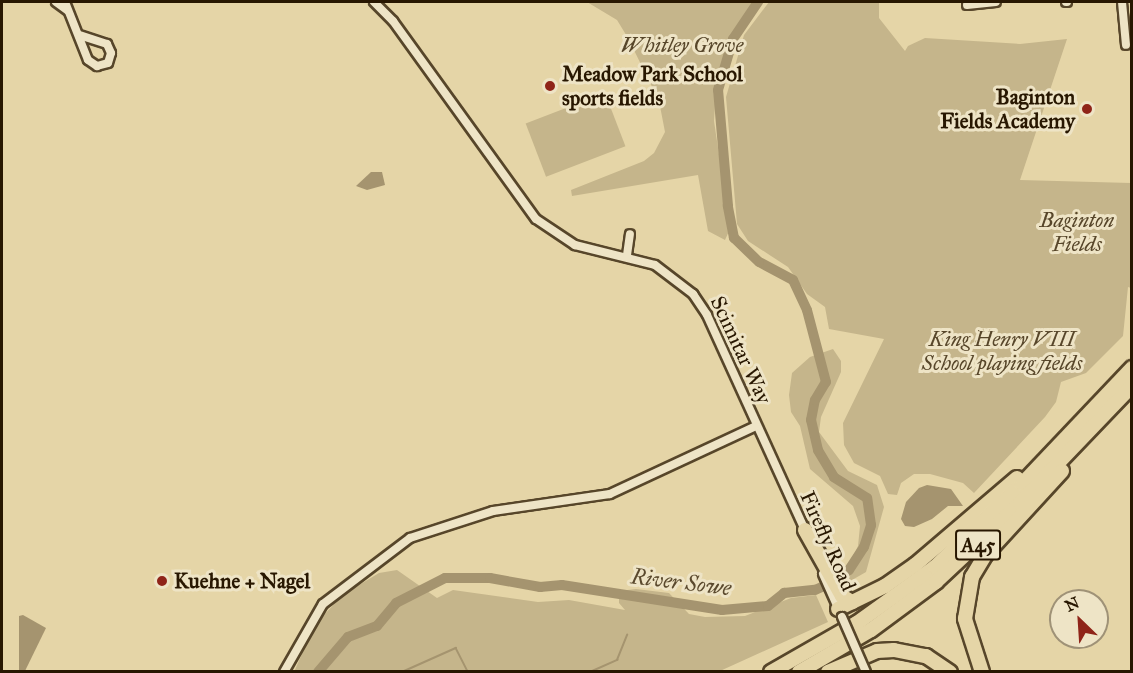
<!DOCTYPE html>
<html>
<head>
<meta charset="utf-8">
<style>
	body { margin:0 }
	#map { position:relative; width:1133px; height:673px; overflow:hidden; background:#e5d5a7; font-family:"IM FELL Great Primer",serif }
	div>[style] { position:absolute }
	.green>* { inset:0; background:#c5b58b; transform-origin:0 0 }
	.water>* { inset:0; background:#a5946f }
	.stream>* { height:1.5px; margin:-0.75px; padding:0 0.75px; transform-origin:0.75px; border-radius:0.75px; background:#a5946f }
	.river>* { height:10px; margin:-5px; padding:0 5px; transform-origin:5px; border-radius:5px; background:#a5946f }
	.roads { filter:drop-shadow(2px 0 #57462a) drop-shadow(-2px 0 #57462a) drop-shadow(0 2px #57462a) drop-shadow(0 -2px #57462a) }
	.street>* { height:8px; margin:-4px; padding:0 4px; transform-origin:4px; border-radius:4px; background:#eee4c6 }
	.highway>* { height:14px; margin:-7px; padding:0 7px; transform-origin:7px; border-radius:7px; background:#e5d5a7 }
	.bridges { filter:drop-shadow(2px 0 #57462a) drop-shadow(-2px 0 #57462a) drop-shadow(0 2px #57462a) drop-shadow(0 -2px #57462a) }
	.street-bridge>* { height:8px; margin:-4px; padding:0 4px; transform-origin:4px; border-radius:4px; background:#eee4c6 }
	.dots>* { width:16px; height:16px; translate:-50% -50%; box-sizing:border-box; border:3px solid #eee4c6; border-radius:50% }
	span { translate:-50% -50%; white-space:nowrap; text-align:center; line-height:1.15; -webkit-text-stroke:6px #eee4c6; paint-order:stroke }
	.shield-label span { padding:2px 4px; background:#eee4c6; border:2px solid; border-radius:4px; -webkit-text-stroke-width:0 }
	.shield-label { font-size:20px; color:#281701; font-weight:700 }
	.park-label { font-size:21px; color:#57462a; font-style:italic }
	.poi-label { font-size:21px; color:#281701; font-weight:700 }
	.left { translate:0 -50%; text-align:left }
	.right { translate:-100% -50%; text-align:right }
	.street-label { font-size:21px; color:#281701 }
	.water-label { font-size:22px; color:#5a492d; font-style:italic }
	.frame { position:absolute; inset:0; border:3px solid #281701; pointer-events:none }
	.north { position:absolute; left:1049px; top:589px; width:60px; height:60px; box-sizing:border-box; background:#eee4c6; border:2px solid #9f9277; border-radius:50%; rotate:335deg; font-size:16px; font-weight:700; line-height:24px; text-align:center; color:#281701 }
	.north::after { content:''; display:block; margin:auto; width:21px; height:27px; background:#8f2418; clip-path:polygon(50% 0,100% 100%,50% 72%,0 100%) }
</style>
</head>
<body>
<div id="map">
	<div class="green">
		<i style="clip-path:polygon(587px 2px,754px 2px,731px 38px,716px 89px,714px 121px,730px 229px,725px 240px,708px 231px,698px 175px,572px 196px,571px 190px,644px 161px,654px 153px,665px 132px,659px 101px,628px 38px,617px 20px)"></i>
		<i style="clip-path:polygon(769px 2px,879px 2px,879px 18px,905px 51px,908px 46px,925px 38px,1020px 44px,1067px 39px,1020px 180px,1131px 183px,1131px 288px,1128px 287px,1123px 336px,1086px 373px,1061px 382px,1056px 402px,1045px 417px,974px 493px,963px 483px,930px 474px,914px 474px,901px 483px,897px 495px,888px 494px,880px 476px,854px 463px,844px 445px,843px 423px,884px 339px,829px 329px,825px 307px,807px 294px,788px 267px,748px 241px,737px 224px,726px 97px,744px 35px)"></i>
		<i style="left:605px;top:93px;width:57px;height:85px;rotate:69deg"></i>
		<i style="clip-path:polygon(833px 349px,841px 361px,841px 372px,821px 417px,819px 432px,848px 471px,877px 485px,884px 507px,866px 572px,845px 584px,842px 579px,858px 546px,860px 526px,853px 506px,810px 469px,800px 426px,791px 412px,789px 395px,792px 373px,810px 357px)"></i>
		<i style="clip-path:polygon(397px 570px,437px 598px,453px 590px,538px 602px,569px 600px,625px 610px,619px 603px,619px 591px,636px 589px,669px 593px,689px 614px,705px 617px,745px 616px,791px 598px,816px 595px,828px 622px,720px 671px,294px 672px,315px 624px,344px 594px,379px 573px)"></i>
	</div>
	<div class="water">
		<i style="clip-path:polygon(371px 172px,382px 172px,385px 185px,367px 190px,356px 186px)"></i>
		<i style="clip-path:polygon(927px 485px,951px 489px,963px 506px,948px 506px,932px 519px,914px 527px,905px 526px,901px 519px,906px 502px,919px 488px)"></i>
		<i style="clip-path:polygon(23px 615px,46px 628px,25px 671px,19px 671px,19px 616px)"></i>
	</div>
	<div class="stream">
		<i style="left:402px;top:672px;width:59px;rotate:-24deg"></i>
		<i style="left:456px;top:648px;width:27px;rotate:63deg"></i>
		<i style="left:590px;top:672px;width:30px;rotate:-24deg"></i>
		<i style="left:617px;top:660px;width:27px;rotate:-68deg"></i>
	</div>
	<div class="river">
		<i style="left:318px;top:672px;width:46px;rotate:-49.4deg"></i>
		<i style="left:348px;top:637px;width:31px;rotate:-21deg"></i>
		<i style="left:377px;top:626px;width:30px;rotate:-50deg"></i>
		<i style="left:396px;top:603px;width:55px;rotate:-27deg"></i>
		<i style="left:445px;top:578px;width:45px"></i>
		<i style="left:490px;top:578px;width:51px;rotate:10.2deg"></i>
		<i style="left:540px;top:587px;width:22px;rotate:-5deg"></i>
		<i style="left:562px;top:585px;width:162px;rotate:8.9deg"></i>
		<i style="left:722px;top:610px;width:46px;rotate:-5deg"></i>
		<i style="left:768px;top:606px;width:21px;rotate:-39deg"></i>
		<i style="left:784px;top:593px;width:31px;rotate:-6deg"></i>
		<i style="left:815px;top:590px;width:17px;rotate:-24deg"></i>
		<i style="left:831px;top:583px;width:22px;rotate:-36deg"></i>
		<i style="left:849px;top:570px;width:27px;rotate:-57deg"></i>
		<i style="left:864px;top:547px;width:23px;rotate:-72deg"></i>
		<i style="left:871px;top:525px;width:27px;rotate:-98deg"></i>
		<i style="left:867px;top:498px;width:39px;rotate:-148deg"></i>
		<i style="left:834px;top:477px;width:31px;rotate:-121deg"></i>
		<i style="left:818px;top:450px;width:31px;rotate:-103deg"></i>
		<i style="left:811px;top:420px;width:20px;rotate:-79deg"></i>
		<i style="left:815px;top:400px;width:21px;rotate:-59deg"></i>
		<i style="left:826px;top:382px;width:74px;rotate:-104.8deg"></i>
		<i style="left:807px;top:310px;width:33px;rotate:-115deg"></i>
		<i style="left:793px;top:280px;width:38px;rotate:-152deg"></i>
		<i style="left:759px;top:262px;width:35px;rotate:-136deg"></i>
		<i style="left:734px;top:238px;width:33px;rotate:-101deg"></i>
		<i style="left:728px;top:206px;width:116px;rotate:-94.9deg"></i>
		<i style="left:718px;top:90px;width:53px;rotate:-73.6deg"></i>
		<i style="left:733px;top:39px;width:45px;rotate:-56deg"></i>
	</div>
	<div class="roads">
		<div class="street">
			<i style="left:56px;top:2px;width:14px;rotate:36deg"></i>
			<i style="left:65px;top:2px;width:62px;rotate:68.4deg"></i>
			<i style="left:88px;top:60px;width:11px;rotate:34deg"></i>
			<i style="left:97px;top:66px;width:11px;rotate:-15deg"></i>
			<i style="left:108px;top:63px;width:10px;rotate:-73deg"></i>
			<i style="left:111px;top:53px;width:10px;rotate:-114deg"></i>
			<i style="left:107px;top:44px;width:28px;rotate:-162deg"></i>
			<i style="left:374px;top:2px;width:27px;rotate:45deg"></i>
			<i style="left:393px;top:21px;width:244px;rotate:54.2deg"></i>
			<i style="left:536px;top:219px;width:47px;rotate:33.7deg"></i>
			<i style="left:575px;top:245px;width:82px;rotate:14deg"></i>
			<i style="left:655px;top:265px;width:48px;rotate:37.3deg"></i>
			<i style="left:693px;top:294px;width:25px;rotate:56deg"></i>
			<i style="left:707px;top:315px;width:239px;rotate:65.5deg"></i>
			<i style="left:1066px;top:2px;width:1px"></i>
			<i style="left:1122px;top:2px;width:43px;rotate:84.7deg"></i>
			<i style="left:967px;top:5px;width:29px;rotate:-6deg"></i>
			<i style="left:627px;top:255px;width:21px;rotate:-82deg"></i>
			<i style="left:823px;top:574px;width:39px;rotate:66deg"></i>
			<i style="left:284px;top:672px;width:78px;rotate:-60.2deg"></i>
			<i style="left:323px;top:604px;width:109px;rotate:-37.2deg"></i>
			<i style="left:410px;top:538px;width:87px;rotate:-18deg"></i>
			<i style="left:493px;top:511px;width:118px;rotate:-8.3deg"></i>
			<i style="left:610px;top:494px;width:161px;rotate:-25deg"></i>
		</div>
		<div class="highway">
			<i style="left:805px;top:530px;width:76px;rotate:60.7deg"></i>
			<i style="left:842px;top:596px;width:12px;rotate:31deg"></i>
			<i style="left:838px;top:609px;width:52px;rotate:-26.1deg"></i>
			<i style="left:885px;top:586px;width:37px;rotate:-35deg"></i>
			<i style="left:915px;top:565px;width:134px;rotate:-40.5deg"></i>
			<i style="left:771px;top:672px;width:99px;rotate:-29.7deg"></i>
			<i style="left:857px;top:623px;width:96px;rotate:-35.7deg"></i>
			<i style="left:935px;top:567px;width:120px;rotate:-43.7deg"></i>
			<i style="left:1022px;top:484px;width:160px;rotate:-46.5deg"></i>
			<i style="left:799px;top:672px;width:83px;rotate:-30.3deg"></i>
			<i style="left:871px;top:630px;width:81px;rotate:-36.4deg"></i>
			<i style="left:936px;top:582px;width:115px;rotate:-43.2deg"></i>
			<i style="left:1020px;top:503px;width:162px;rotate:-46.3deg"></i>
			<i style="left:828px;top:672px;width:53px;rotate:-23.2deg"></i>
			<i style="left:877px;top:651px;width:17px;rotate:-3deg"></i>
			<i style="left:894px;top:650px;width:33px;rotate:11deg"></i>
			<i style="left:926px;top:656px;width:29px;rotate:34deg"></i>
			<i style="left:982px;top:672px;width:56px;rotate:-107.8deg"></i>
			<i style="left:965px;top:619px;width:43px;rotate:-80.5deg"></i>
			<i style="left:972px;top:577px;width:26px;rotate:-59deg"></i>
			<i style="left:985px;top:555px;width:114px;rotate:-47.5deg"></i>
		</div>
	</div>
	<div class="bridges">
		<div class="street-bridge">
			<i style="left:842px;top:617px;width:60px;rotate:66.4deg"></i>
		</div>
	</div>
	<div class="dots">
		<i style="left:550px;top:86px;background:#8f2418"></i>
		<i style="left:1087px;top:109px;background:#8f2418"></i>
		<i style="left:162px;top:581px;background:#8f2418"></i>
	</div>
	<div class="shield-label">
		<span style="left:978px;top:545px">A45</span>
	</div>
	<div class="park-label">
		<span style="left:682px;top:45px">Whitley Grove</span>
		<span style="left:1077px;top:232px">Baginton<br>Fields</span>
		<span style="left:1002px;top:351px">King Henry VIII<br>School playing fields</span>
	</div>
	<div class="poi-label">
		<span class="left" style="left:562px;top:86px">Meadow Park School<br>sports fields</span>
		<span class="right" style="left:1075px;top:109px">Baginton<br>Fields Academy</span>
		<span class="left" style="left:174px;top:581px">Kuehne + Nagel</span>
	</div>
	<div class="street-label">
		<span style="left:741px;top:350px;rotate:65deg">Scimitar Way</span>
		<span style="left:828px;top:541px;rotate:66deg">Firefly Road</span>
	</div>
	<div class="water-label">
		<span style="left:681px;top:582px;rotate:7deg">River Sowe</span>
	</div>
	<div class="frame"></div>
	<div class="north">N</div>
</div>
</body>
</html>
